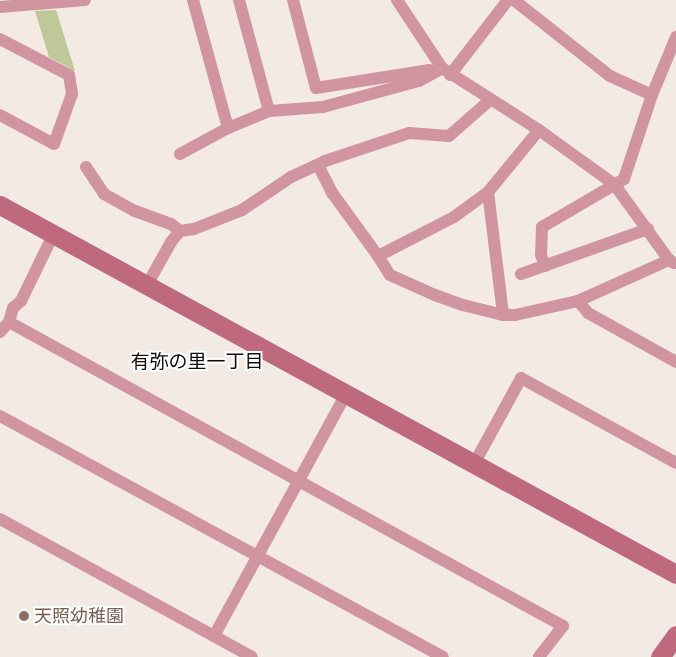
<!DOCTYPE html>
<html>
<head>
<meta charset="utf-8">
<style>
	body { margin:0 }
	#map { position:relative; width:676px; height:657px; overflow:hidden; background:#f2eae3; font-family:"Libre Baskerville","Noto Sans JP",serif }
	div>[style] { position:absolute }
	.green>* { inset:0; background:#bec899 }
	.street>* { height:12px; margin:-6px; padding:0 6px; transform-origin:6px; border-radius:6px; background:#d195a2 }
	.secondary>* { height:19px; margin:-9.5px; padding:0 9.5px; transform-origin:9.5px; border-radius:9.5px; background:#bf697e }
	.dots>* { width:14px; height:14px; translate:-50% -50%; box-sizing:border-box; border:2px solid #fff; border-radius:50% }
	span { translate:-50% -50%; white-space:nowrap; text-align:center; line-height:1.15; -webkit-text-stroke:4px #fff; paint-order:stroke }
	.education-label { font-size:18px; color:#785e54 }
	.left { translate:0 -50%; text-align:left }
	.neighbourhood-label { font-size:19px; color:#0e0b09 }
</style>
</head>
<body>
<div id="map">
	<div class="green">
		<i style="clip-path:polygon(56px 10px,75px 71px,49px 57px,35px 11px)"></i>
	</div>
	<div class="street">
		<i style="left:193px;top:0;width:133px;rotate:74.7deg"></i>
		<i style="left:228px;top:128px;width:44px;rotate:-22.5deg"></i>
		<i style="left:269px;top:111px;width:54px;rotate:-4.2deg"></i>
		<i style="left:323px;top:107px;width:99px;rotate:-15.2deg"></i>
		<i style="left:419px;top:81px;width:26px;rotate:-29deg"></i>
		<i style="left:239px;top:0;width:115px;rotate:74.9deg"></i>
		<i style="left:293px;top:0;width:91px;rotate:75.4deg"></i>
		<i style="left:316px;top:88px;width:115px;rotate:-9deg"></i>
		<i style="left:397px;top:0;width:82px;rotate:56.5deg"></i>
		<i style="left:442px;top:68px;width:115px;rotate:32.6deg"></i>
		<i style="left:539px;top:130px;width:92px;rotate:35.8deg"></i>
		<i style="left:614px;top:184px;width:94px;rotate:54.1deg"></i>
		<i style="left:669px;top:260px;width:6px;rotate:31deg"></i>
		<i style="left:514px;top:0;width:122px;rotate:38.4deg"></i>
		<i style="left:610px;top:76px;width:46px;rotate:24.3deg"></i>
		<i style="left:0;top:7px;width:85px;rotate:-4.7deg"></i>
		<i style="left:0;top:39px;width:78px;rotate:27.6deg"></i>
		<i style="left:69px;top:75px;width:19px;rotate:81deg"></i>
		<i style="left:72px;top:94px;width:53px;rotate:109.8deg"></i>
		<i style="left:54px;top:144px;width:61px;rotate:-151.8deg"></i>
		<i style="left:450px;top:75px;width:95px;rotate:-52.3deg"></i>
		<i style="left:539px;top:130px;width:80px;rotate:129.4deg"></i>
		<i style="left:488px;top:192px;width:42px;rotate:143.7deg"></i>
		<i style="left:454px;top:217px;width:85px;rotate:152.8deg"></i>
		<i style="left:378px;top:256px;width:22px;rotate:58deg"></i>
		<i style="left:390px;top:275px;width:49px;rotate:24deg"></i>
		<i style="left:435px;top:295px;width:30px;rotate:20deg"></i>
		<i style="left:463px;top:305px;width:41px;rotate:14deg"></i>
		<i style="left:503px;top:315px;width:12px"></i>
		<i style="left:515px;top:315px;width:65px;rotate:-12.5deg"></i>
		<i style="left:578px;top:301px;width:100px;rotate:-24.3deg"></i>
		<i style="left:180px;top:154px;width:55px;rotate:-28.4deg"></i>
		<i style="left:318px;top:165px;width:33px;rotate:63deg"></i>
		<i style="left:333px;top:194px;width:77px;rotate:54deg"></i>
		<i style="left:86px;top:167px;width:32px;rotate:56deg"></i>
		<i style="left:104px;top:194px;width:35px;rotate:29deg"></i>
		<i style="left:135px;top:211px;width:38px;rotate:20deg"></i>
		<i style="left:171px;top:224px;width:11px;rotate:38deg"></i>
		<i style="left:488px;top:192px;width:124px;rotate:83deg"></i>
		<i style="left:545px;top:266px;width:12px;rotate:-110deg"></i>
		<i style="left:541px;top:255px;width:28px;rotate:-88deg"></i>
		<i style="left:542px;top:227px;width:95px;rotate:-30.3deg"></i>
		<i style="left:624px;top:179px;width:89px;rotate:-71.6deg"></i>
		<i style="left:652px;top:95px;width:63px;rotate:-67.5deg"></i>
		<i style="left:521px;top:274px;width:135px;rotate:-19.5deg"></i>
		<i style="left:147px;top:285px;width:49px;rotate:-60.8deg"></i>
		<i style="left:171px;top:242px;width:14px;rotate:-51deg"></i>
		<i style="left:180px;top:231px;width:14px;rotate:-8deg"></i>
		<i style="left:194px;top:229px;width:52px;rotate:-21.6deg"></i>
		<i style="left:242px;top:210px;width:59px;rotate:-34deg"></i>
		<i style="left:291px;top:177px;width:38px;rotate:-25deg"></i>
		<i style="left:325px;top:161px;width:89px;rotate:-18.4deg"></i>
		<i style="left:409px;top:133px;width:40px;rotate:4.3deg"></i>
		<i style="left:449px;top:136px;width:55px;rotate:-41.3deg"></i>
		<i style="left:578px;top:301px;width:16px;rotate:50deg"></i>
		<i style="left:588px;top:313px;width:101px;rotate:29.1deg"></i>
		<i style="left:9px;top:322px;width:632px;rotate:28.76deg"></i>
		<i style="left:563px;top:626px;width:39px;rotate:128deg"></i>
		<i style="left:0;top:332px;width:13px;rotate:-48deg"></i>
		<i style="left:9px;top:322px;width:15px;rotate:-74deg"></i>
		<i style="left:13px;top:308px;width:11px;rotate:-41deg"></i>
		<i style="left:21px;top:301px;width:73px;rotate:-64.1deg"></i>
		<i style="left:0;top:416px;width:504px;rotate:28.55deg"></i>
		<i style="left:474px;top:464px;width:98px;rotate:-61.3deg"></i>
		<i style="left:521px;top:378px;width:177px;rotate:28.7deg"></i>
		<i style="left:0;top:519px;width:287px;rotate:28.7deg"></i>
		<i style="left:214px;top:636px;width:276px;rotate:-61.4deg"></i>
	</div>
	<div class="secondary">
		<i style="left:0;top:205px;width:770px;rotate:28.63deg"></i>
		<i style="left:660px;top:657px;width:27px;rotate:-54deg"></i>
	</div>
	<div class="dots">
		<i style="left:24px;top:616px;background:#8d6e63"></i>
	</div>
	<div class="education-label">
		<span class="left" style="left:34px;top:616px">天照幼稚園</span>
	</div>
	<div class="neighbourhood-label">
		<span style="left:197px;top:362px">有弥の里一丁目</span>
	</div>
</div>
</body>
</html>
